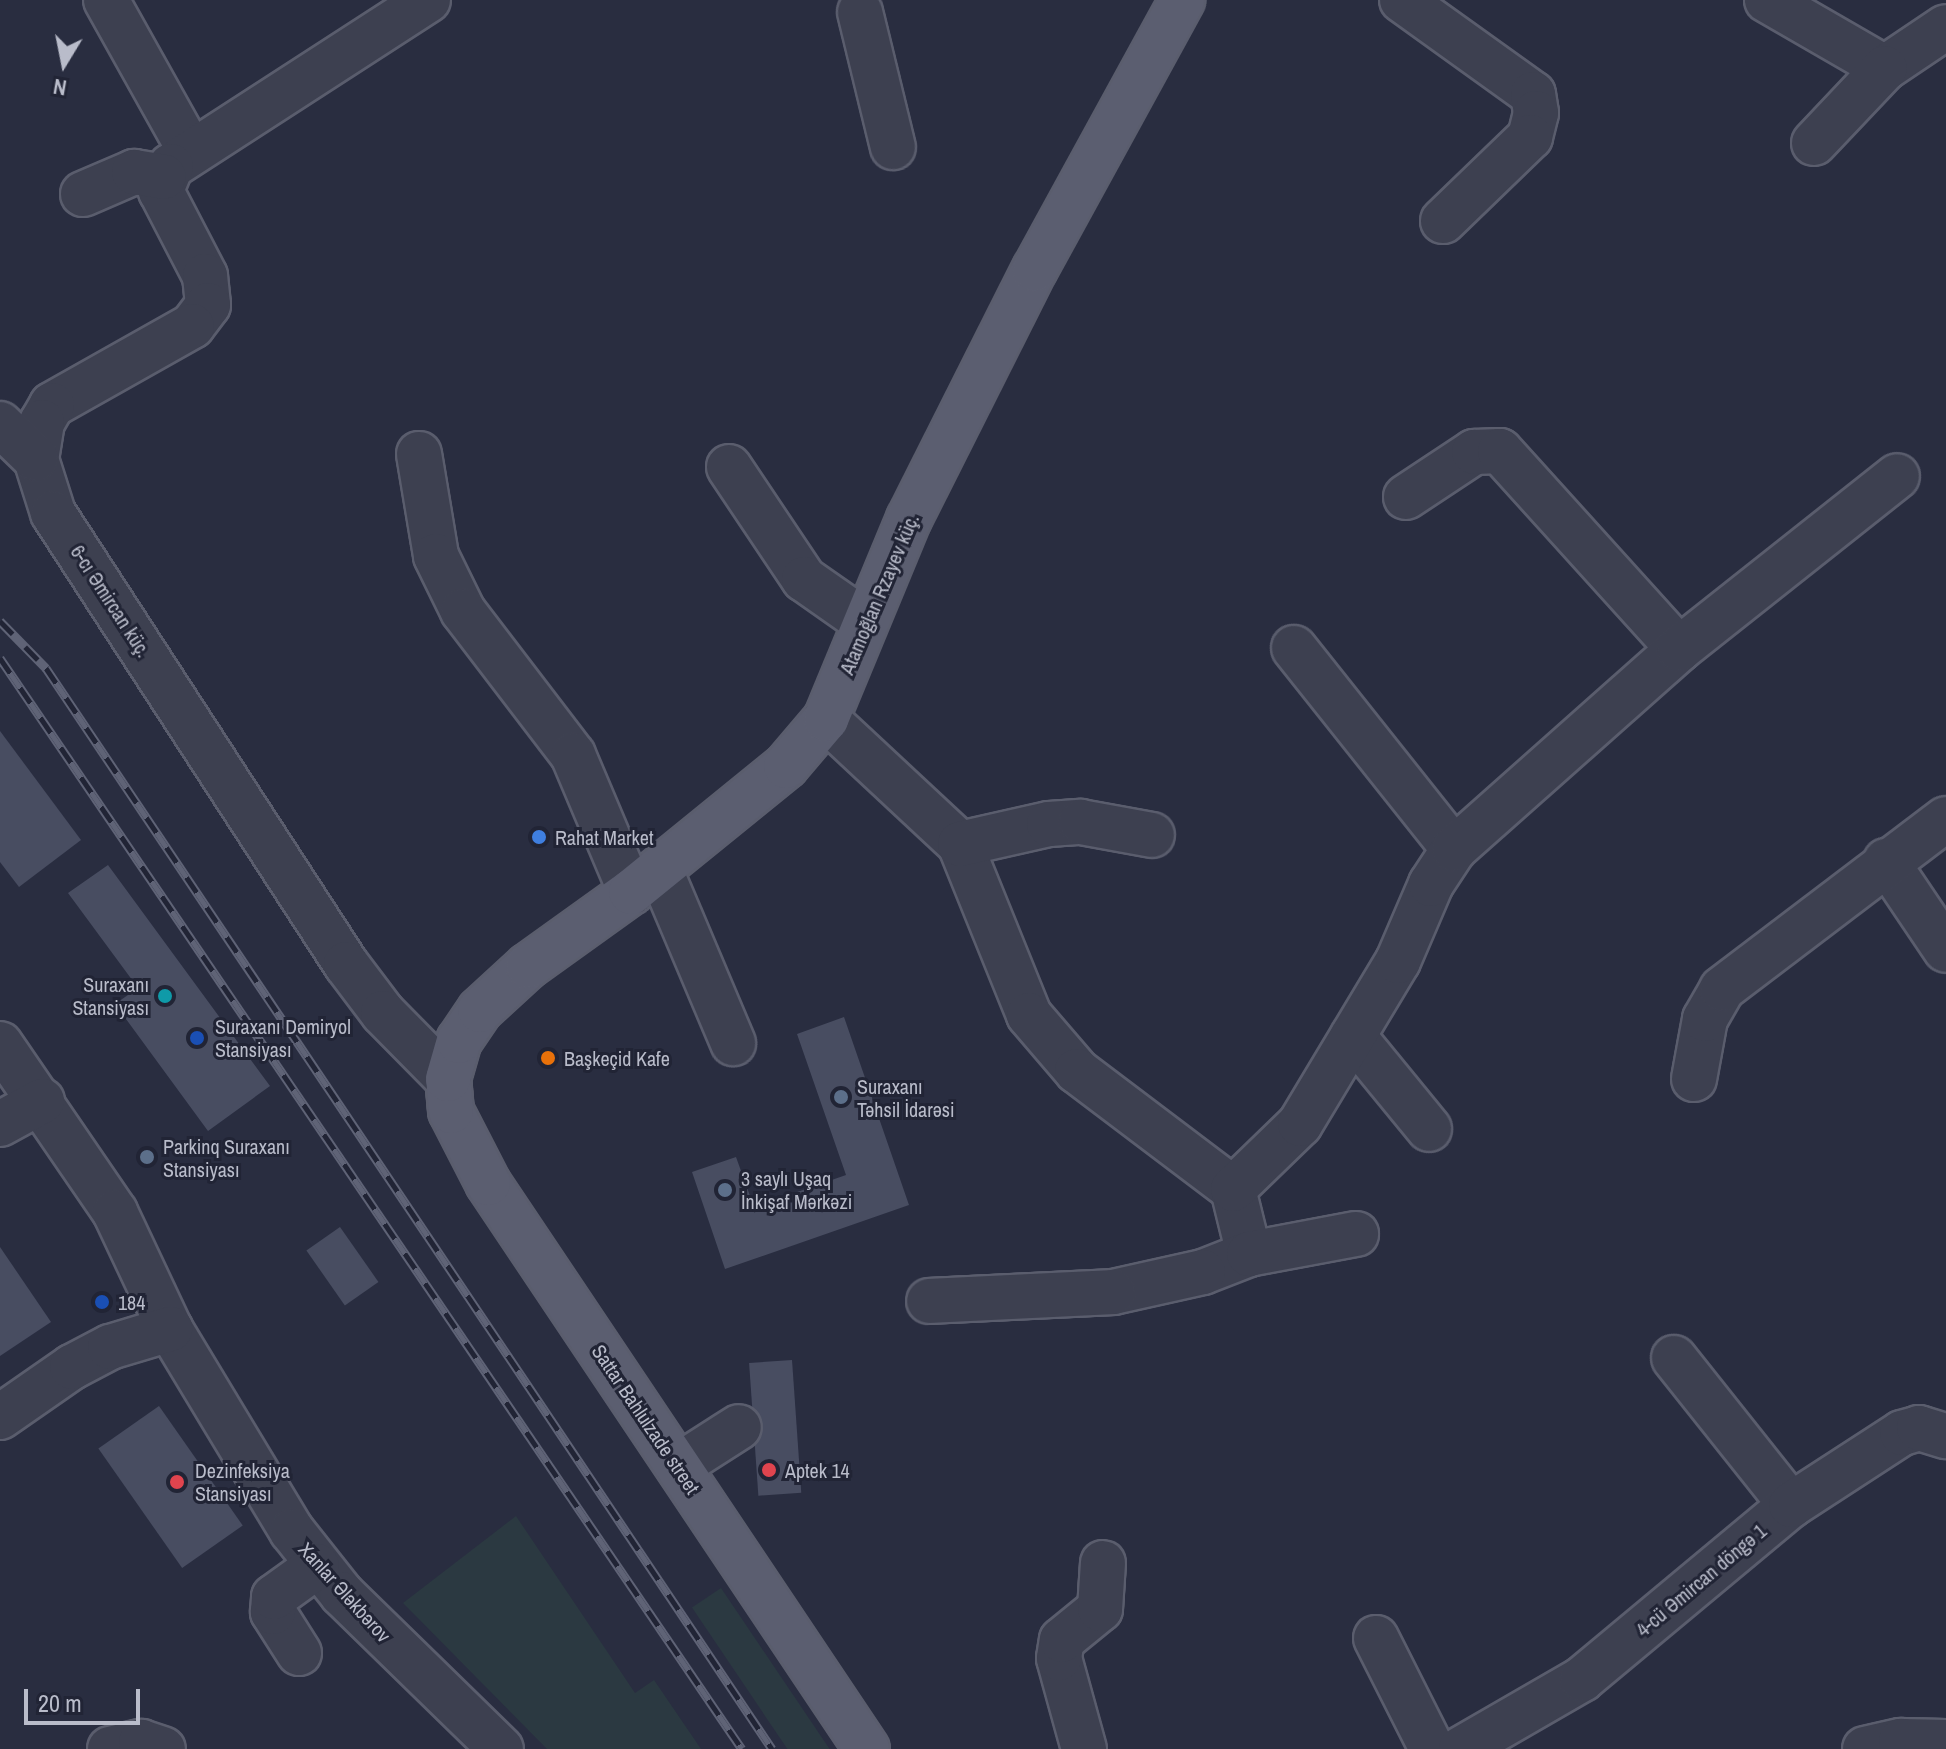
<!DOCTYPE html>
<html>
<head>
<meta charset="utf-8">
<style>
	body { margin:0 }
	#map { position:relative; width:1946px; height:1749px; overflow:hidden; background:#292d40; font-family:"Archivo Narrow",sans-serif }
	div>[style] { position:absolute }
	.green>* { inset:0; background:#2b3941; transform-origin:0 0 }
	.building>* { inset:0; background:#484d61; transform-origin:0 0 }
	.roads { filter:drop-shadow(2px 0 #5a5d6d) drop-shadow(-2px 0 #5a5d6d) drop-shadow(0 2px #5a5d6d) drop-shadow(0 -2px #5a5d6d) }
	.minor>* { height:44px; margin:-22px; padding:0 22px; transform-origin:22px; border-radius:22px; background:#3d4050 }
	.major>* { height:44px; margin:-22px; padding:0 22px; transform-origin:22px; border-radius:22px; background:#5b5e70 }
	.rail>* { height:9px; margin-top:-4.5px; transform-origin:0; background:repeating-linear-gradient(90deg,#212435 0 18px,#5f6376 0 36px); box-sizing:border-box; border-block:2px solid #5f6376 }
	.dots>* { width:22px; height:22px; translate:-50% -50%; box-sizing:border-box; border:4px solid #212435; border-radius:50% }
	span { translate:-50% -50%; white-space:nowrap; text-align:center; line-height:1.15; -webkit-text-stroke:6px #212435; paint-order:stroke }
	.street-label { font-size:20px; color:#b9bcca }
	.poi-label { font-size:20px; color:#b9bcca }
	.left { translate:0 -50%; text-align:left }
	.right { translate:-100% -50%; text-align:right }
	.north { position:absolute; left:24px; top:24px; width:80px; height:80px; -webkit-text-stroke:6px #212435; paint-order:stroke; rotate:190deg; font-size:22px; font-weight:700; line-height:32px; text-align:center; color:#b9bcca }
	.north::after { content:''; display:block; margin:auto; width:28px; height:36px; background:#b9bcca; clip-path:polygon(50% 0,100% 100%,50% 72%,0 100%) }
	.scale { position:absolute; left:24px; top:1689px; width:116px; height:36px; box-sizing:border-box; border:4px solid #b9bcca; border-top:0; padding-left:10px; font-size:24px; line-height:28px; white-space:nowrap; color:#b9bcca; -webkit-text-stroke:6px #212435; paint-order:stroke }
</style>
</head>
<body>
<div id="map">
	<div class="green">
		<i style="clip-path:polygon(516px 1516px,635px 1693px,654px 1680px,701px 1749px,547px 1749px,403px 1603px)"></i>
		<i style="left:721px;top:1588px;width:195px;height:35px;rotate:56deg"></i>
	</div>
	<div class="building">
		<i style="clip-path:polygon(0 731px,81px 840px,19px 887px,0 862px)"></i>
		<i style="clip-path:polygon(108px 865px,270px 1086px,208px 1131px,115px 1004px,138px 988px,68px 893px)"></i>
		<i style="clip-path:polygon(844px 1017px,909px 1205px,725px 1269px,692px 1172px,736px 1157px,754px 1207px,846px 1175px,797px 1034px)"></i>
		<i style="left:340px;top:1227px;width:67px;height:41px;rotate:55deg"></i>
		<i style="clip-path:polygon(0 1247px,51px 1322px,0 1356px)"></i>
		<i style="left:792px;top:1360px;width:133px;height:43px;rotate:86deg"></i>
		<i style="left:159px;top:1406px;width:146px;height:74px;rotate:55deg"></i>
	</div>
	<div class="roads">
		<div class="minor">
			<i style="left:106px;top:0;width:172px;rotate:60.8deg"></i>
			<i style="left:428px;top:0;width:306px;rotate:147.1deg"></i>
			<i style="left:171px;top:166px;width:27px;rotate:112deg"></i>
			<i style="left:161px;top:191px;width:96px;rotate:62.6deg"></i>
			<i style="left:205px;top:276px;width:29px;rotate:84deg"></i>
			<i style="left:208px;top:305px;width:26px;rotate:127deg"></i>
			<i style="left:192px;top:326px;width:161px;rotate:150.6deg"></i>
			<i style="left:52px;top:405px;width:20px;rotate:120deg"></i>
			<i style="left:42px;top:422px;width:37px;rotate:99deg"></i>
			<i style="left:36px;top:459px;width:57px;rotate:72.5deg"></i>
			<i style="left:53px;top:513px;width:538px;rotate:56.99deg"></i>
			<i style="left:346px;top:964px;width:61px;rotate:52.9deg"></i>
			<i style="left:383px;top:1013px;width:93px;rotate:45.4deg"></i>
			<i style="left:1402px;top:0;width:161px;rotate:35.7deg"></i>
			<i style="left:1533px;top:94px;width:19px;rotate:81deg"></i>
			<i style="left:1536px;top:113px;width:25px;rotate:104deg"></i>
			<i style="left:1530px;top:137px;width:121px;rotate:136deg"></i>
			<i style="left:1767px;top:0;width:136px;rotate:30deg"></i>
			<i style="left:1885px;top:68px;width:73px;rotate:-33.9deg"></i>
			<i style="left:860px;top:12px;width:139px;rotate:76.3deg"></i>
			<i style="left:1814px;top:143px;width:103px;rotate:-46.6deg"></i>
			<i style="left:83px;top:194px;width:56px;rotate:-23.3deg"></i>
			<i style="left:134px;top:172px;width:30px;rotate:9deg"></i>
			<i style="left:0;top:424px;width:50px;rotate:44.2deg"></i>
			<i style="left:419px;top:454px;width:103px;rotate:80.5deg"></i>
			<i style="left:436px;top:556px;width:61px;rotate:63.9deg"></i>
			<i style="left:463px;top:611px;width:181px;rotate:52.6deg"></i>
			<i style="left:573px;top:755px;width:149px;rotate:67.1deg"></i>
			<i style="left:729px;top:467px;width:135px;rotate:56.2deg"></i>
			<i style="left:804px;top:579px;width:73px;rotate:35deg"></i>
			<i style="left:1406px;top:497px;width:82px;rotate:-33.5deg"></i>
			<i style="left:1474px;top:452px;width:26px;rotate:-2deg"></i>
			<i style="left:1500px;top:451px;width:267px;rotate:47.9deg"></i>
			<i style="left:1294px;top:648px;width:257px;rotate:51.5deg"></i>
			<i style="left:826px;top:719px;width:183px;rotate:43deg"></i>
			<i style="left:960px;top:844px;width:184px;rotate:68deg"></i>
			<i style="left:1029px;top:1015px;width:74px;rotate:49.4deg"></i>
			<i style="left:1077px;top:1071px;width:196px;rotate:37.1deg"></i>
			<i style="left:1233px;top:1189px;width:67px;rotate:76.2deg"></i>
			<i style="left:1249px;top:1254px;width:49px;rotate:158.6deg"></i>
			<i style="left:1203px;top:1272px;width:92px;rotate:167.5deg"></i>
			<i style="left:1113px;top:1292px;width:184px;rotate:177.2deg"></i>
			<i style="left:960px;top:844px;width:91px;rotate:-12.7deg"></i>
			<i style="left:1049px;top:824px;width:32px;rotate:-4deg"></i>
			<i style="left:1081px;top:822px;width:72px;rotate:10.4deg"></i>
			<i style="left:1886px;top:861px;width:107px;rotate:56deg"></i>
			<i style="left:660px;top:870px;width:188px;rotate:67.1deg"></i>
			<i style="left:1353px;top:1036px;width:120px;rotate:50.7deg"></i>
			<i style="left:0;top:1044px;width:204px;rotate:55.6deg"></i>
			<i style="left:115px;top:1212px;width:129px;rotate:64.8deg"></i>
			<i style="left:170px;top:1329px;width:236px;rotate:58.9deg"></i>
			<i style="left:292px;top:1531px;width:80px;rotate:51.6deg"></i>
			<i style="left:342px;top:1594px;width:222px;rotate:44.3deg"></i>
			<i style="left:1694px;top:1079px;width:61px;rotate:-79.6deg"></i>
			<i style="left:1705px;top:1019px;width:34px;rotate:-60deg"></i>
			<i style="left:1722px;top:989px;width:281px;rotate:-37.2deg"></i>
			<i style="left:0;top:1124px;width:48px;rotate:-28.7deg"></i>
			<i style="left:1233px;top:1189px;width:93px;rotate:-44.1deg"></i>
			<i style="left:1300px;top:1124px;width:190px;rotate:-59deg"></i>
			<i style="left:1398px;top:961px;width:84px;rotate:-66.8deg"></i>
			<i style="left:1431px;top:884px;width:42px;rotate:-56.7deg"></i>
			<i style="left:1454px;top:849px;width:301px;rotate:-41.6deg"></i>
			<i style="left:1679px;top:649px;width:278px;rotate:-38.4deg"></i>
			<i style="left:1249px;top:1254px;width:109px;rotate:-10.6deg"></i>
			<i style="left:1674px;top:1358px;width:188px;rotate:51.5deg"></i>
			<i style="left:0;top:1417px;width:88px;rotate:-34.8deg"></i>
			<i style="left:72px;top:1367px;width:43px;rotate:-27.8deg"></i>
			<i style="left:110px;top:1347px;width:63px;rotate:-16.7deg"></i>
			<i style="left:678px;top:1466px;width:72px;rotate:-32.6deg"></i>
			<i style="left:1376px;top:1638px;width:124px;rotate:63.2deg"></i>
			<i style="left:299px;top:1653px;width:49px;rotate:-122.4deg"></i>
			<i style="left:273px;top:1612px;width:15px;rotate:-86deg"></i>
			<i style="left:274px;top:1597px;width:53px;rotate:-35.8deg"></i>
			<i style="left:110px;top:1749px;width:32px;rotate:-13deg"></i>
			<i style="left:141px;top:1742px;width:23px;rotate:18deg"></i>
			<i style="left:1084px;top:1749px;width:94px;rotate:-105.4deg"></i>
			<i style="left:1059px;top:1658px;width:18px;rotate:-81deg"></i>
			<i style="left:1062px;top:1640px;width:49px;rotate:-39.2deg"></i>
			<i style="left:1100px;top:1609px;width:46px;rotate:-86.3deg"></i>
			<i style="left:1461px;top:1749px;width:140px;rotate:-30deg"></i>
			<i style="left:1582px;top:1679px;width:272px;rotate:-39.8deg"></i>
			<i style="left:1791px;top:1505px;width:132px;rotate:-33deg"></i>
			<i style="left:1902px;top:1433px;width:18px;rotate:-16deg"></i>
			<i style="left:1919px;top:1428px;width:28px;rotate:17deg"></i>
			<i style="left:1865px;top:1749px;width:37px;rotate:-13deg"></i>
			<i style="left:1901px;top:1741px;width:45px;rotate:1.3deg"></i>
		</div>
		<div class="major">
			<i style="left:867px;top:1749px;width:681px;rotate:-123.81deg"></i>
			<i style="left:488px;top:1183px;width:81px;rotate:-117.2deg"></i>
			<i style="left:451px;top:1111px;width:32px;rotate:-95deg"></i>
			<i style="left:448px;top:1079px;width:40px;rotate:-74deg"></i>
			<i style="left:459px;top:1041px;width:37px;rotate:-56deg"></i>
			<i style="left:480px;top:1010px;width:65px;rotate:-42.5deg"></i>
			<i style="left:528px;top:966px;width:127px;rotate:-35.7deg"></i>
			<i style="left:631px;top:892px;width:200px;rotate:-39.1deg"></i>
			<i style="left:786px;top:766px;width:62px;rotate:-49.6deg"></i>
			<i style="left:826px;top:719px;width:217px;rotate:-67.5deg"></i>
			<i style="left:909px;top:519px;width:280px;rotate:-63.3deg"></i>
			<i style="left:1035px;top:269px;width:307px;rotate:-61.3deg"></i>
		</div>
	</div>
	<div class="rail">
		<i style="left:0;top:621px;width:66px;rotate:45.6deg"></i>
		<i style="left:46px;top:668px;width:1302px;rotate:56.11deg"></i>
		<i style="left:0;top:658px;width:1319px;rotate:55.78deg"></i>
	</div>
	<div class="dots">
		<i style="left:539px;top:837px;background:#3f7fe0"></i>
		<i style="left:165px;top:996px;background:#0f9aa8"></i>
		<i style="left:197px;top:1038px;background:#1a4fb4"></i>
		<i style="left:548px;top:1058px;background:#e8710a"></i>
		<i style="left:841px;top:1097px;background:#5c6f8a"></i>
		<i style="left:147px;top:1157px;background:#5c6f8a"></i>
		<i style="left:725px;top:1190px;background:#5c6f8a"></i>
		<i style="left:102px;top:1302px;background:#1a4fb4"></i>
		<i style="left:769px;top:1470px;background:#e0444e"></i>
		<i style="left:177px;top:1482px;background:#e0444e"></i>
	</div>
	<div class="street-label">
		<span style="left:879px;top:594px;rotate:-67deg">Atamoğlan Rzayev küç.</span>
		<span style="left:111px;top:601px;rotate:57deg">6-cı Əmircan küç.</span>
		<span style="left:646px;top:1419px;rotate:56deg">Sattar Bahlulzade street</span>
		<span style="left:1701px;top:1580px;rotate:-40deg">4-cü Əmircan döngə 1</span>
		<span style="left:345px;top:1592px;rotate:48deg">Xanlar Ələkbərov</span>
	</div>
	<div class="poi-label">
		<span class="left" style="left:555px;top:837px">Rahat Market</span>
		<span class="right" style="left:149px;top:996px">Suraxanı<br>Stansiyası</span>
		<span class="left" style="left:215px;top:1038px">Suraxanı Dəmiryol<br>Stansiyası</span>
		<span class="left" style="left:564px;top:1058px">Başkeçid Kafe</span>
		<span class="left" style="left:857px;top:1098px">Suraxanı<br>Təhsil İdarəsi</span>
		<span class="left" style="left:163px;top:1158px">Parkinq Suraxanı<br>Stansiyası</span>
		<span class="left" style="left:741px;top:1190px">3 saylı Uşaq<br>İnkişaf Mərkəzi</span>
		<span class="left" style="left:118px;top:1302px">184</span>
		<span class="left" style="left:195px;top:1482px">Dezinfeksiya<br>Stansiyası</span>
		<span class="left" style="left:785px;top:1470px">Aptek 14</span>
	</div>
	<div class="north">N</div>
	<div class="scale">20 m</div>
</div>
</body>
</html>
